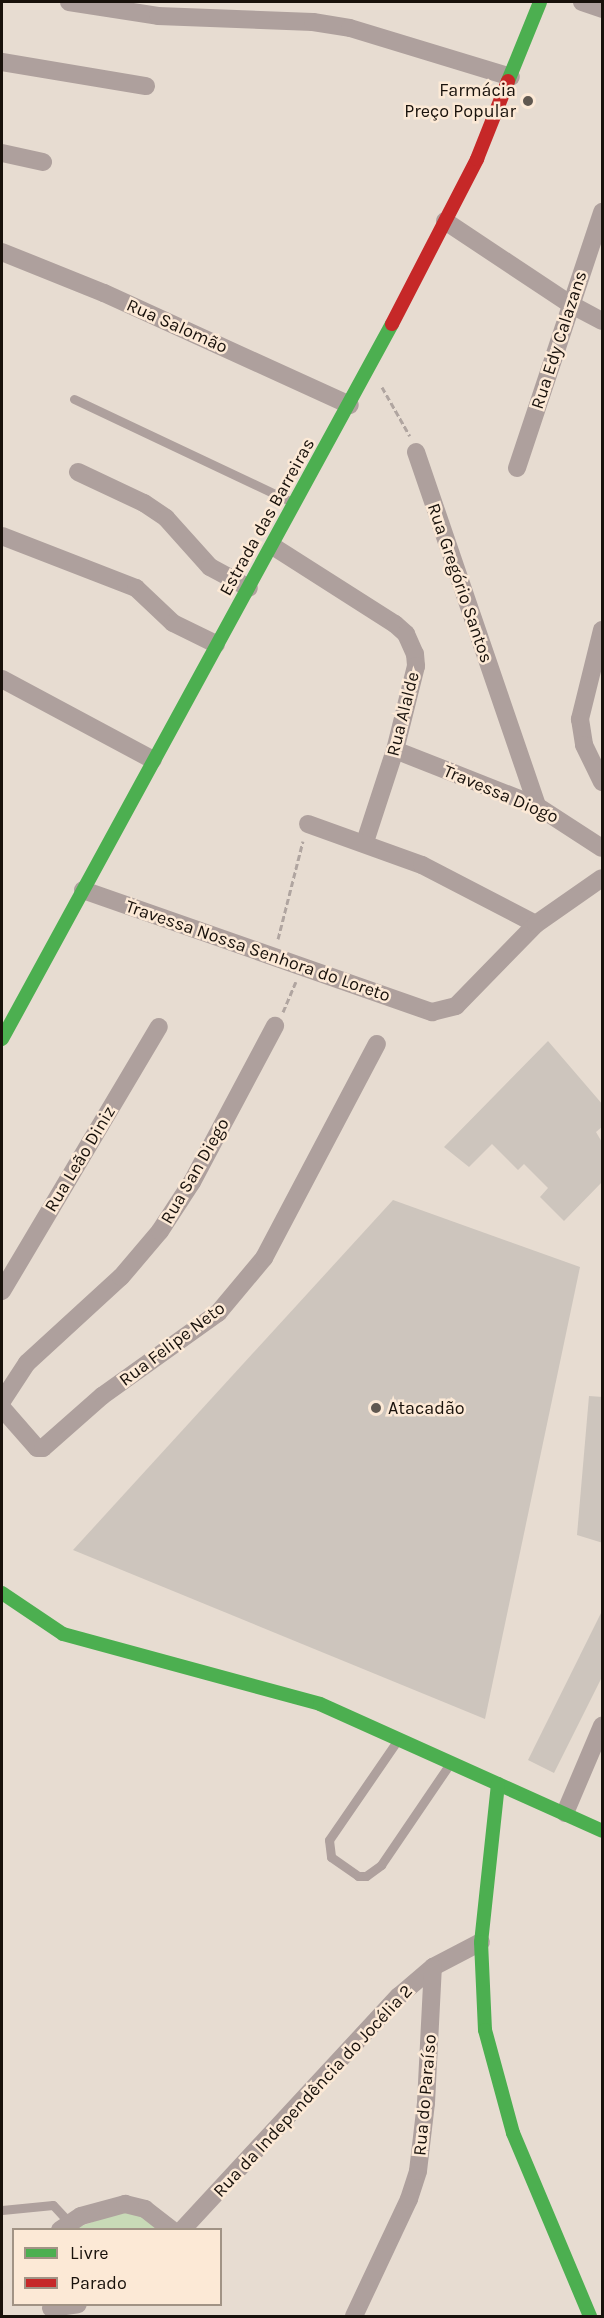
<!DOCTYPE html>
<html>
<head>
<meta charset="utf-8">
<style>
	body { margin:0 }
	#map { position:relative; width:604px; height:2318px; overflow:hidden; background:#e7dcd1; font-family:Karla,sans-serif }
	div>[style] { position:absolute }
	.green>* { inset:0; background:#c8dab7 }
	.building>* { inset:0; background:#cdc5bd }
	.path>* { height:3px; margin-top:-1.5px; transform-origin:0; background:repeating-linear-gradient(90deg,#b0a5a0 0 6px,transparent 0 9px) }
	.lane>* { height:9px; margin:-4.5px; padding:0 4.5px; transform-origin:4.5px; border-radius:4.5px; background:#aea09d }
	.street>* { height:18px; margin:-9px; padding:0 9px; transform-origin:9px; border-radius:9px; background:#aea09d }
	.fast>* { height:14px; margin:-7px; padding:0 7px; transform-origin:7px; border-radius:7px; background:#4caf50 }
	.jam>* { height:14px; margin:-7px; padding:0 7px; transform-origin:7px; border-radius:7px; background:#c62828 }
	.dots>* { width:16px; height:16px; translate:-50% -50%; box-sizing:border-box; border:3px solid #fce9d6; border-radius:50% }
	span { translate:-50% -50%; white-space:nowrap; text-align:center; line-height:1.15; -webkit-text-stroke:5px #fce9d6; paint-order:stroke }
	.poi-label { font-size:18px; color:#18110b }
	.right { translate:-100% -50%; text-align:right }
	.left { translate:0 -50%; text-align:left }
	.street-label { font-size:18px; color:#18110b }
	.frame { position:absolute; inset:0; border:3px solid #18110b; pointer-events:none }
	.legend { position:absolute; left:12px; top:2228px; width:210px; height:78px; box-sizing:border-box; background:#fce9d6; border:2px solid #a19385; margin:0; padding:8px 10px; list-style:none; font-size:18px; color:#18110b }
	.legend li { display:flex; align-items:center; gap:12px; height:30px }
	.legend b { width:30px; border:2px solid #a19385 }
</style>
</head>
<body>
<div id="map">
	<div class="green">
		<i style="clip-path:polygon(121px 2212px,137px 2214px,161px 2230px,70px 2230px)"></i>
	</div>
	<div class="building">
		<i style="clip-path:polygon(548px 1041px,603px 1105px,603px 1126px,596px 1132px,603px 1144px,603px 1181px,564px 1221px,540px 1197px,548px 1188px,524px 1164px,518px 1170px,492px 1144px,469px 1167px,444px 1147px)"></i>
		<i style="clip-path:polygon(393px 1200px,580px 1267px,485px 1719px,73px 1550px)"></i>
		<i style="clip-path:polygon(589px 1396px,603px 1397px,603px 1543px,577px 1535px)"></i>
		<i style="clip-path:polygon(603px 1609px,603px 1675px,554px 1773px,528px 1760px)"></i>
	</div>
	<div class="path">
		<i style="left:382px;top:387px;width:56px;rotate:60.3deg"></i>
		<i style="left:278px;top:939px;width:101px;rotate:-75.7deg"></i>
		<i style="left:283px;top:1012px;width:33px;rotate:-67deg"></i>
	</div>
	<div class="lane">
		<i style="left:74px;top:399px;width:241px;rotate:25.3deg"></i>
		<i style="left:397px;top:1741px;width:120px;rotate:124.5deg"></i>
		<i style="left:329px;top:1840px;width:17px;rotate:83deg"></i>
		<i style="left:331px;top:1857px;width:33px;rotate:35deg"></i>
		<i style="left:358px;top:1876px;width:8px"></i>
		<i style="left:366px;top:1876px;width:19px;rotate:-36deg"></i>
		<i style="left:381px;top:1865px;width:121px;rotate:-55.8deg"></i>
		<i style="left:2px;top:2210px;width:51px;rotate:-5.6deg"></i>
		<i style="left:53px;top:2205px;width:23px;rotate:47deg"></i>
	</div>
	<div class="street">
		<i style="left:69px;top:2px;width:90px;rotate:8.9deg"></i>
		<i style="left:158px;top:16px;width:155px;rotate:2.2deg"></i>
		<i style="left:313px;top:22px;width:37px;rotate:9deg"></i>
		<i style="left:350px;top:28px;width:168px;rotate:16.9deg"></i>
		<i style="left:582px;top:2px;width:21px;rotate:19deg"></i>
		<i style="left:2px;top:62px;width:146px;rotate:9.5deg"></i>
		<i style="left:2px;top:153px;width:42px;rotate:12.4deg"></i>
		<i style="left:445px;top:221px;width:150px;rotate:33.6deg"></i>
		<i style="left:570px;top:304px;width:36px;rotate:28deg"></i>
		<i style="left:2px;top:252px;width:110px;rotate:21.9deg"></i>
		<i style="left:104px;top:293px;width:270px;rotate:24.5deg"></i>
		<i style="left:416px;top:452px;width:374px;rotate:71.1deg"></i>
		<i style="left:517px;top:468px;width:270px;rotate:-71.6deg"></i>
		<i style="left:78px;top:472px;width:73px;rotate:25.2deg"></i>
		<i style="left:144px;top:503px;width:27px;rotate:34deg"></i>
		<i style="left:166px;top:518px;width:66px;rotate:48.1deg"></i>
		<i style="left:210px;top:567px;width:44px;rotate:28.3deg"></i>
		<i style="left:2px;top:536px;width:144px;rotate:21.2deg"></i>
		<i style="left:136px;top:588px;width:51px;rotate:43.4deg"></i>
		<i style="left:173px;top:623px;width:48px;rotate:26deg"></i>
		<i style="left:274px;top:547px;width:143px;rotate:32.5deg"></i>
		<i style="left:395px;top:624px;width:15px;rotate:42deg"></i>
		<i style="left:406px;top:634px;width:22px;rotate:66deg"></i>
		<i style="left:415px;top:654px;width:12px;rotate:85deg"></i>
		<i style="left:416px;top:666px;width:87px;rotate:104deg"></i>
		<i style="left:395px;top:750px;width:97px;rotate:108.1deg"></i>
		<i style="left:602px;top:630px;width:92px;rotate:103.9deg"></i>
		<i style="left:580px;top:719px;width:26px;rotate:81deg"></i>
		<i style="left:584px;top:745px;width:41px;rotate:64.1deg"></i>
		<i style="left:2px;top:679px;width:171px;rotate:28.2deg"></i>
		<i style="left:395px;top:750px;width:153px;rotate:21.5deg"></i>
		<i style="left:537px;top:806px;width:77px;rotate:32.9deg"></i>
		<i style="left:308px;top:824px;width:121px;rotate:19.8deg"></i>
		<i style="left:422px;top:865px;width:128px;rotate:27.4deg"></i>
		<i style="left:83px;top:890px;width:370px;rotate:19.3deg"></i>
		<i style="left:432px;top:1012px;width:25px;rotate:-14deg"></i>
		<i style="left:456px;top:1006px;width:115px;rotate:-45.7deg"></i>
		<i style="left:536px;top:924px;width:80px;rotate:-34.9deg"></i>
		<i style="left:2px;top:1291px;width:307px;rotate:-59.3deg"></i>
		<i style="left:2px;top:1401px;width:45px;rotate:-56.7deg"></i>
		<i style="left:27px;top:1363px;width:127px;rotate:-42.5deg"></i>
		<i style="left:121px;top:1277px;width:60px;rotate:-49.7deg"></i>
		<i style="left:160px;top:1231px;width:59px;rotate:-56.9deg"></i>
		<i style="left:192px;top:1182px;width:177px;rotate:-62deg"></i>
		<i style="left:2px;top:1408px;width:53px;rotate:48.8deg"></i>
		<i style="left:37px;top:1448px;width:6px"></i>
		<i style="left:43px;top:1448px;width:79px;rotate:-41.4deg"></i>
		<i style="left:102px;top:1396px;width:143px;rotate:-35.6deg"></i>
		<i style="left:218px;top:1313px;width:72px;rotate:-50.1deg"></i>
		<i style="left:264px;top:1258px;width:242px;rotate:-62.2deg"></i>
		<i style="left:565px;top:1813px;width:95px;rotate:-67deg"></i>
		<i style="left:60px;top:2230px;width:25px;rotate:-34deg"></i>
		<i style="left:81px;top:2216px;width:46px;rotate:-15.3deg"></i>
		<i style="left:125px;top:2204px;width:21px;rotate:14deg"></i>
		<i style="left:145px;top:2209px;width:34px;rotate:38deg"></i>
		<i style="left:182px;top:2230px;width:319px;rotate:-47.2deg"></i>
		<i style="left:399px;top:1996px;width:45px;rotate:-40.5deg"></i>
		<i style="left:433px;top:1967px;width:54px;rotate:-27.5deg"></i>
		<i style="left:51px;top:2308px;width:27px;rotate:-8deg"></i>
		<i style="left:354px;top:2316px;width:129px;rotate:-64.8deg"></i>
		<i style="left:409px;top:2199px;width:29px;rotate:-72deg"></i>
		<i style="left:418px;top:2171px;width:68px;rotate:-83.3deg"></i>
		<i style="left:426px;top:2103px;width:136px;rotate:-87.1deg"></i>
	</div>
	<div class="fast">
		<i style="left:508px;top:81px;width:85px;rotate:-67.9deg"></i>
		<i style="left:2px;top:1039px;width:814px;rotate:-61.39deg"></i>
		<i style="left:2px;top:1593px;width:73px;rotate:33.9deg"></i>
		<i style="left:63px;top:1634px;width:266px;rotate:15.2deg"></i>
		<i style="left:320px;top:1704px;width:309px;rotate:24.2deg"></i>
		<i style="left:498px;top:1784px;width:159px;rotate:96.1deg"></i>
		<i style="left:481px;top:1942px;width:88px;rotate:87.4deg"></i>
		<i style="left:485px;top:2030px;width:107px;rotate:74.8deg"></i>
		<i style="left:513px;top:2133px;width:199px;rotate:67.2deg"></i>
	</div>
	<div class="jam">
		<i style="left:392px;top:324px;width:186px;rotate:-62.7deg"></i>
		<i style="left:477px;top:159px;width:84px;rotate:-68.3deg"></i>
	</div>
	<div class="dots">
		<i style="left:528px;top:101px;background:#605850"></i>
		<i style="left:376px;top:1408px;background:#605850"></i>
	</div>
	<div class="poi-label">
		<span class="right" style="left:516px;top:101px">Farmácia<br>Preço Popular</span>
		<span class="left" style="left:388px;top:1408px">Atacadão</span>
	</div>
	<div class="street-label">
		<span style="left:177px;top:326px;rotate:24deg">Rua Salomão</span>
		<span style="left:559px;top:340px;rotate:-72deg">Rua Edy Calazans</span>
		<span style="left:267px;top:517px;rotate:-61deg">Estrada das Barreiras</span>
		<span style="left:460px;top:583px;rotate:71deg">Rua Gregório Santos</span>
		<span style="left:403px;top:714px;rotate:-76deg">Rua Alalde</span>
		<span style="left:501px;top:794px;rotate:23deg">Travessa Diogo</span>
		<span style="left:258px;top:951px;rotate:19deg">Travessa Nossa Senhora do Loreto</span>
		<span style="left:80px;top:1159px;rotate:-59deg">Rua Leão Diniz</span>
		<span style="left:195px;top:1171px;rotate:-60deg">Rua San Diego</span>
		<span style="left:172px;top:1344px;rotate:-37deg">Rua Felipe Neto</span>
		<span style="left:313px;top:2091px;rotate:-47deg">Rua da Independência do Jocélia 2</span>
		<span style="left:425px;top:2095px;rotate:-85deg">Rua do Paraíso</span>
	</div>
	<div class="frame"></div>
	<ul class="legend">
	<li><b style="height:8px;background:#4caf50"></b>Livre</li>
	<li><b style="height:8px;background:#c62828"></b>Parado</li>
	</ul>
</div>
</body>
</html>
